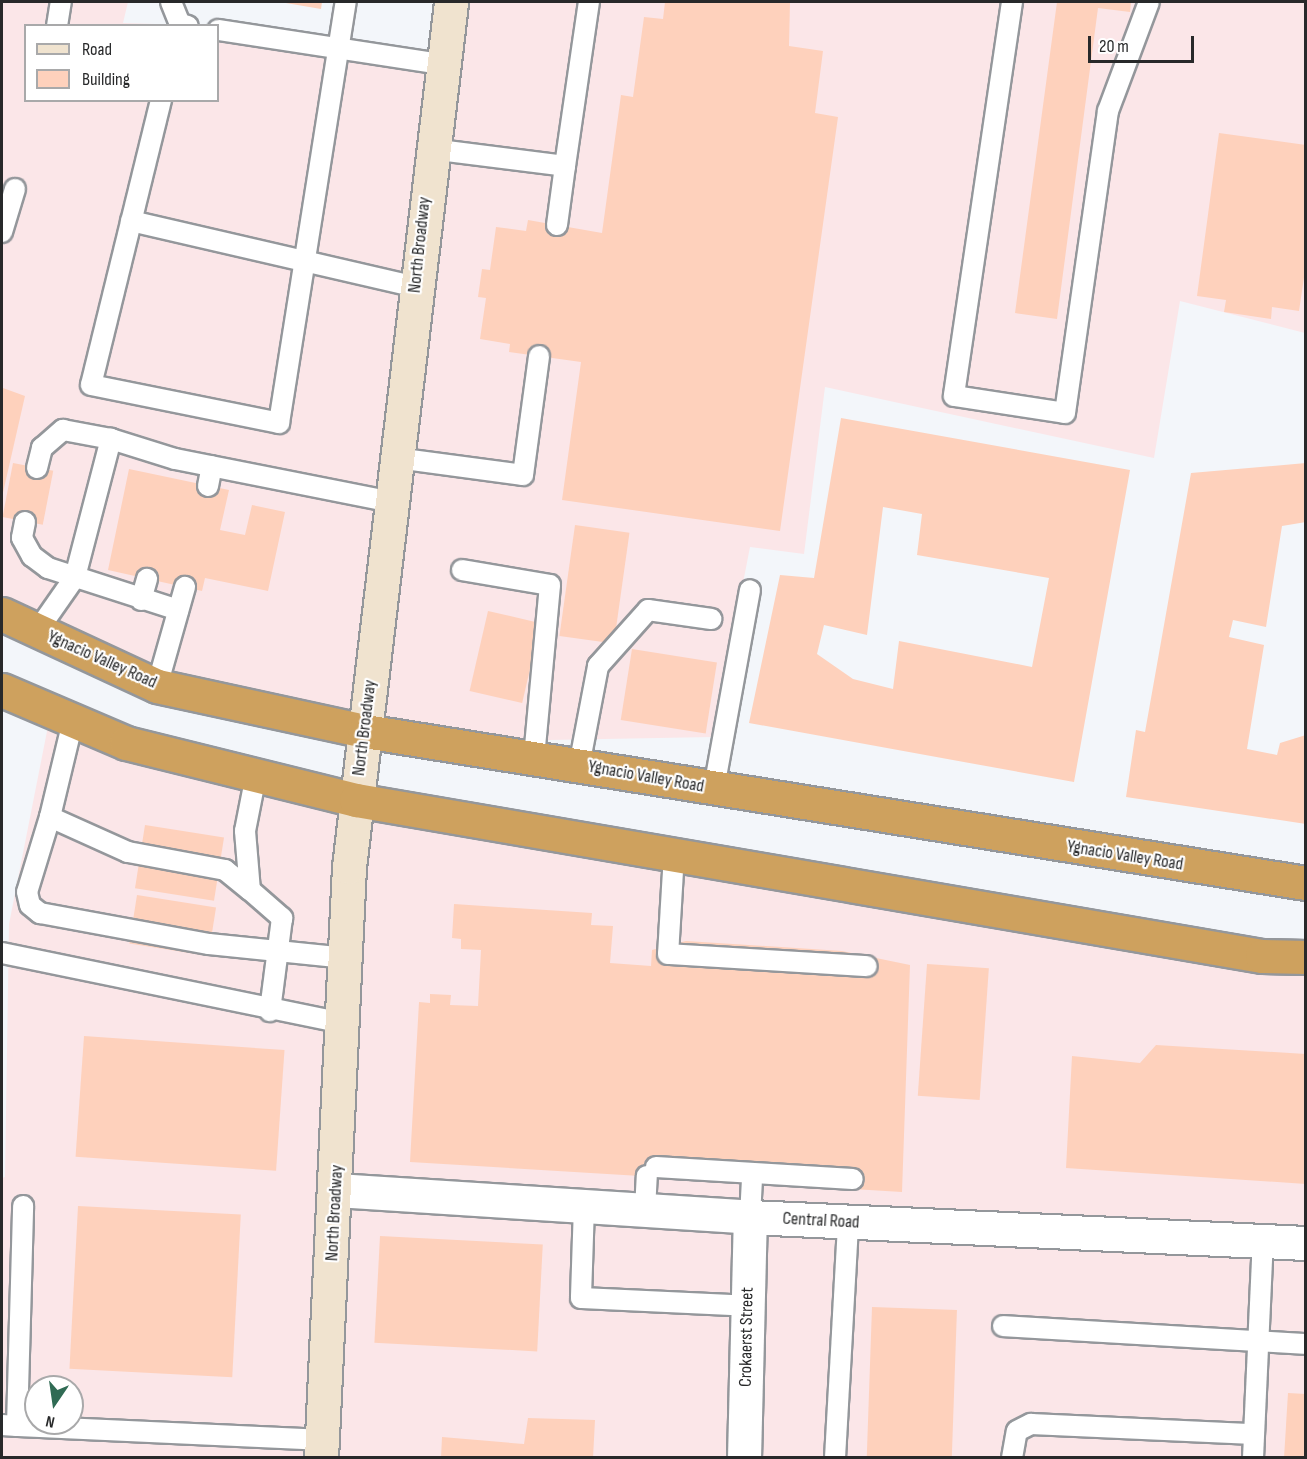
<!DOCTYPE html>
<html>
<head>
<meta charset="utf-8">
<style>
	body { margin:0 }
	#map { position:relative; width:1307px; height:1459px; overflow:hidden; background:#f3f6fa; font-family:"Sofia Sans Condensed",sans-serif }
	div>[style] { position:absolute }
	.commercial>* { inset:0; background:#fbe6e8 }
	.building>* { inset:0; background:#fed1bc; transform-origin:0 0 }
	.roads { filter:drop-shadow(2px 0 #94979b) drop-shadow(-2px 0 #94979b) drop-shadow(0 2px #94979b) drop-shadow(0 -2px #94979b) }
	.lane>* { height:20px; margin:-10px; padding:0 10px; transform-origin:10px; border-radius:10px; background:#fff }
	.street>* { height:33px; margin:-16.5px; padding:0 16.5px; transform-origin:16.5px; border-radius:16.5px; background:#fff }
	.secondary>* { height:33px; margin:-16.5px; padding:0 16.5px; transform-origin:16.5px; border-radius:16.5px; background:#f0e3cf }
	.highway>* { height:33px; margin:-16.5px; padding:0 16.5px; transform-origin:16.5px; border-radius:16.5px; background:#cea15e }
	span { translate:-50% -50%; white-space:nowrap; text-align:center; line-height:1.15; -webkit-text-stroke:4.5px #fff; paint-order:stroke }
	.street-label { font-size:18px; color:#28292a }
	.frame { position:absolute; inset:0; border:3px solid #28292a; pointer-events:none }
	.legend { position:absolute; left:24px; top:24px; width:195px; height:78px; box-sizing:border-box; background:#fff; border:2px solid #a9a9aa; margin:0; padding:8px 10px; list-style:none; font-size:18px; color:#28292a }
	.legend li { display:flex; align-items:center; gap:12px; height:30px }
	.legend b { width:30px; border:2px solid #a9a9aa }
	.north { position:absolute; left:24px; top:1375px; width:60px; height:60px; box-sizing:border-box; background:#fff; border:2px solid #a9a9aa; border-radius:50%; rotate:193deg; font-size:16px; font-weight:700; line-height:24px; text-align:center; color:#28292a }
	.north::after { content:''; display:block; margin:auto; width:21px; height:27px; background:#306b54; clip-path:polygon(50% 0,100% 100%,50% 72%,0 100%) }
	.scale { position:absolute; left:1088px; top:36px; width:106px; height:27px; box-sizing:border-box; border:3px solid #28292a; border-top:0; padding-left:8px; font-size:18px; line-height:21px; white-space:nowrap; color:#28292a; -webkit-text-stroke:4px #fff; paint-order:stroke }
</style>
</head>
<body>
<div id="map">
	<div class="commercial">
		<i style="clip-path:polygon(2px 2px,128px 2px,123px 23px,188px 25px,26px 26px,26px 100px,218px 100px,218px 30px,441px 64px,451px 2px,1305px 2px,1305px 333px,1180px 301px,1154px 458px,825px 387px,804px 554px,750px 547px,713px 737px,433px 742px,157px 686px,2px 614px)"></i>
		<i style="clip-path:polygon(evenodd,51px 711px,126px 743px,1305px 957px,1305px 1457px,2px 1458px,2px 1178px,5px 1177px,9px 924px,51px 711px,36px 1387px,72px 1387px,72px 1423px,36px 1423px,36px 1387px)"></i>
	</div>
	<div class="building">
		<i style="clip-path:polygon(280px 2px,322px 2px,321px 9px)"></i>
		<i style="clip-path:polygon(665px 2px,790px 2px,789px 46px,823px 51px,815px 113px,838px 117px,780px 531px,562px 500px,581px 362px,509px 352px,510px 344px,480px 339px,486px 298px,478px 297px,482px 269px,490px 270px,496px 227px,526px 231px,528px 220px,602px 233px,621px 95px,633px 97px,644px 17px,663px 19px)"></i>
		<i style="clip-path:polygon(1057px 2px,1131px 2px,1130px 12px,1098px 8px,1057px 319px,1015px 313px)"></i>
		<i style="clip-path:polygon(1219px 133px,1306px 145px,1306px 264px,1299px 311px,1272px 307px,1271px 319px,1224px 312px,1226px 300px,1197px 296px)"></i>
		<i style="clip-path:polygon(3px 388px,25px 396px,2px 497px,2px 389px)"></i>
		<i style="clip-path:polygon(evenodd,841px 418px,1130px 470px,1074px 782px,749px 723px,780px 575px,814px 578px,841px 418px,883px 507px,922px 514px,917px 555px,1049px 578px,1032px 667px,899px 641px,893px 689px,853px 679px,817px 654px,824px 625px,867px 635px,883px 507px)"></i>
		<i style="left:13px;top:463px;width:41px;height:55px;rotate:11deg"></i>
		<i style="clip-path:polygon(1306px 463px,1306px 522px,1282px 526px,1266px 627px,1233px 620px,1229px 637px,1264px 645px,1247px 749px,1277px 755px,1280px 743px,1306px 735px,1306px 824px,1126px 797px,1136px 730px,1145px 732px,1191px 473px)"></i>
		<i style="clip-path:polygon(129px 469px,229px 490px,220px 530px,245px 535px,252px 505px,285px 512px,268px 591px,205px 578px,202px 591px,108px 570px)"></i>
		<i style="left:575px;top:525px;width:55px;height:112px;rotate:8deg"></i>
		<i style="left:488px;top:611px;width:54px;height:82px;rotate:13deg"></i>
		<i style="left:632px;top:649px;width:86px;height:72px;rotate:9deg"></i>
		<i style="left:145px;top:825px;width:80px;height:64px;rotate:9deg"></i>
		<i style="left:137px;top:895px;width:80px;height:49px;rotate:9deg"></i>
		<i style="clip-path:polygon(454px 904px,592px 913px,591px 925px,613px 926px,610px 963px,651px 966px,652px 950px,686px 941px,842px 951px,910px 965px,902px 1192px,410px 1162px,419px 1002px,430px 1003px,430px 994px,451px 995px,450px 1005px,478px 1006px,481px 950px,461px 949px,461px 939px,452px 938px)"></i>
		<i style="left:927px;top:964px;width:62px;height:132px;rotate:4deg"></i>
		<i style="left:84px;top:1036px;width:201px;height:121px;rotate:4deg"></i>
		<i style="clip-path:polygon(1156px 1045px,1306px 1054px,1306px 1184px,1066px 1168px,1072px 1056px,1140px 1063px)"></i>
		<i style="left:78px;top:1206px;width:163px;height:163px;rotate:3deg"></i>
		<i style="left:380px;top:1236px;width:163px;height:107px;rotate:3deg"></i>
		<i style="left:872px;top:1307px;width:85px;height:151px;rotate:2deg"></i>
		<i style="clip-path:polygon(1288px 1393px,1306px 1394px,1306px 1458px,1284px 1458px)"></i>
		<i style="clip-path:polygon(528px 1418px,595px 1420px,593px 1458px,441px 1458px,442px 1437px,524px 1444px)"></i>
	</div>
	<div class="roads">
		<div class="lane">
			<i style="left:171px;top:2px;width:24px;rotate:68deg"></i>
			<i style="left:180px;top:24px;width:8px;rotate:14deg"></i>
			<i style="left:1012px;top:2px;width:398px;rotate:98.4deg"></i>
			<i style="left:954px;top:396px;width:112px;rotate:8.7deg"></i>
			<i style="left:1065px;top:413px;width:305px;rotate:-81.9deg"></i>
			<i style="left:1108px;top:111px;width:116px;rotate:-69.4deg"></i>
			<i style="left:57px;top:26px;width:24px;rotate:-81deg"></i>
			<i style="left:218px;top:30px;width:226px;rotate:8.7deg"></i>
			<i style="left:161px;top:100px;width:293px;rotate:103.8deg"></i>
			<i style="left:91px;top:385px;width:192px;rotate:11.4deg"></i>
			<i style="left:279px;top:423px;width:426px;rotate:-81deg"></i>
			<i style="left:431px;top:149px;width:135px;rotate:7.2deg"></i>
			<i style="left:565px;top:166px;width:166px;rotate:-81.7deg"></i>
			<i style="left:131px;top:221px;width:293px;rotate:13deg"></i>
			<i style="left:557px;top:225px;width:60px;rotate:-82.3deg"></i>
			<i style="left:2px;top:232px;width:45px;rotate:-73.2deg"></i>
			<i style="left:396px;top:458px;width:128px;rotate:7.6deg"></i>
			<i style="left:523px;top:475px;width:120px;rotate:-82.3deg"></i>
			<i style="left:37px;top:468px;width:21px;rotate:-76deg"></i>
			<i style="left:42px;top:448px;width:28px;rotate:-41deg"></i>
			<i style="left:63px;top:430px;width:49px;rotate:10.6deg"></i>
			<i style="left:208px;top:486px;width:20px;rotate:-79deg"></i>
			<i style="left:25px;top:522px;width:16px;rotate:101deg"></i>
			<i style="left:22px;top:538px;width:21px;rotate:61deg"></i>
			<i style="left:32px;top:556px;width:20px;rotate:37deg"></i>
			<i style="left:48px;top:568px;width:137px;rotate:17.9deg"></i>
			<i style="left:462px;top:570px;width:89px;rotate:9.7deg"></i>
			<i style="left:550px;top:585px;width:174px;rotate:95.3deg"></i>
			<i style="left:141px;top:600px;width:22px;rotate:-74deg"></i>
			<i style="left:38px;top:630px;width:65px;rotate:-55.1deg"></i>
			<i style="left:75px;top:577px;width:143px;rotate:-75.4deg"></i>
			<i style="left:111px;top:439px;width:67px;rotate:17.4deg"></i>
			<i style="left:175px;top:459px;width:221px;rotate:11.2deg"></i>
			<i style="left:157px;top:686px;width:103px;rotate:-74.2deg"></i>
			<i style="left:73px;top:721px;width:99px;rotate:103.5deg"></i>
			<i style="left:50px;top:817px;width:85px;rotate:24.2deg"></i>
			<i style="left:128px;top:852px;width:99px;rotate:10.5deg"></i>
			<i style="left:225px;top:870px;width:32px;rotate:39deg"></i>
			<i style="left:579px;top:766px;width:102px;rotate:-79.2deg"></i>
			<i style="left:598px;top:666px;width:75px;rotate:-48.2deg"></i>
			<i style="left:648px;top:610px;width:64px;rotate:8.1deg"></i>
			<i style="left:256px;top:775px;width:57px;rotate:101.1deg"></i>
			<i style="left:245px;top:831px;width:59px;rotate:85.2deg"></i>
			<i style="left:250px;top:890px;width:43px;rotate:41.2deg"></i>
			<i style="left:282px;top:918px;width:94px;rotate:97.4deg"></i>
			<i style="left:714px;top:788px;width:201px;rotate:-79.7deg"></i>
			<i style="left:50px;top:817px;width:78px;rotate:107deg"></i>
			<i style="left:27px;top:892px;width:13px;rotate:77deg"></i>
			<i style="left:30px;top:905px;width:13px;rotate:39deg"></i>
			<i style="left:40px;top:913px;width:172px;rotate:10.4deg"></i>
			<i style="left:209px;top:944px;width:138px;rotate:5.8deg"></i>
			<i style="left:674px;top:854px;width:100px;rotate:93.4deg"></i>
			<i style="left:668px;top:954px;width:199px;rotate:3.5deg"></i>
			<i style="left:2px;top:953px;width:348px;rotate:11.6deg"></i>
			<i style="left:656px;top:1167px;width:197px;rotate:3.5deg"></i>
			<i style="left:584px;top:1206px;width:92px;rotate:91.9deg"></i>
			<i style="left:581px;top:1298px;width:167px;rotate:2.7deg"></i>
			<i style="left:645px;top:1210px;width:34px;rotate:-87deg"></i>
			<i style="left:750px;top:1217px;width:34px;rotate:-87deg"></i>
			<i style="left:1003px;top:1326px;width:304px;rotate:3.4deg"></i>
			<i style="left:2px;top:1425px;width:15px;rotate:4deg"></i>
			<i style="left:17px;top:1426px;width:220px;rotate:-88.4deg"></i>
			<i style="left:17px;top:1426px;width:304px;rotate:2.6deg"></i>
			<i style="left:835px;top:1458px;width:236px;rotate:-86.8deg"></i>
			<i style="left:1012px;top:1458px;width:27px;rotate:-80deg"></i>
			<i style="left:1017px;top:1431px;width:16px;rotate:-27deg"></i>
			<i style="left:1031px;top:1424px;width:223px;rotate:2.6deg"></i>
			<i style="left:1253px;top:1458px;width:217px;rotate:-87.4deg"></i>
		</div>
		<div class="street">
			<i style="left:337px;top:1190px;width:414px;rotate:3.7deg"></i>
			<i style="left:750px;top:1217px;width:557px;rotate:2.68deg"></i>
			<i style="left:744px;top:1458px;width:241px;rotate:-88.6deg"></i>
		</div>
		<div class="secondary">
			<i style="left:321px;top:1458px;width:592px;rotate:-87.29deg"></i>
			<i style="left:349px;top:867px;width:871px;rotate:-83.27deg"></i>
		</div>
		<div class="highway">
			<i style="left:2px;top:614px;width:171px;rotate:24.9deg"></i>
			<i style="left:157px;top:686px;width:213px;rotate:12.2deg"></i>
			<i style="left:365px;top:731px;width:953px;rotate:9.18deg"></i>
			<i style="left:2px;top:690px;width:135px;rotate:23.1deg"></i>
			<i style="left:126px;top:743px;width:237px;rotate:13.9deg"></i>
			<i style="left:356px;top:800px;width:919px;rotate:9.77deg"></i>
			<i style="left:1262px;top:956px;width:44px;rotate:1.3deg"></i>
		</div>
	</div>
	<div class="street-label">
		<span style="left:420px;top:245px;rotate:-84deg">North Broadway</span>
		<span style="left:102px;top:660px;rotate:24deg">Ygnacio Valley Road</span>
		<span style="left:365px;top:728px;rotate:-83deg">North Broadway</span>
		<span style="left:646px;top:777px;rotate:10deg">Ygnacio Valley Road</span>
		<span style="left:1125px;top:856px;rotate:9deg">Ygnacio Valley Road</span>
		<span style="left:335px;top:1213px;rotate:-87deg">North Broadway</span>
		<span style="left:821px;top:1221px;rotate:3deg">Central Road</span>
		<span style="left:747px;top:1337px;rotate:-89deg">Crokaerst Street</span>
	</div>
	<div class="frame"></div>
	<ul class="legend">
	<li><b style="height:8px;background:#f0e3cf"></b>Road</li>
	<li><b style="height:16px;background:#fed1bc"></b>Building</li>
	</ul>
	<div class="north">N</div>
	<div class="scale">20 m</div>
</div>
</body>
</html>
